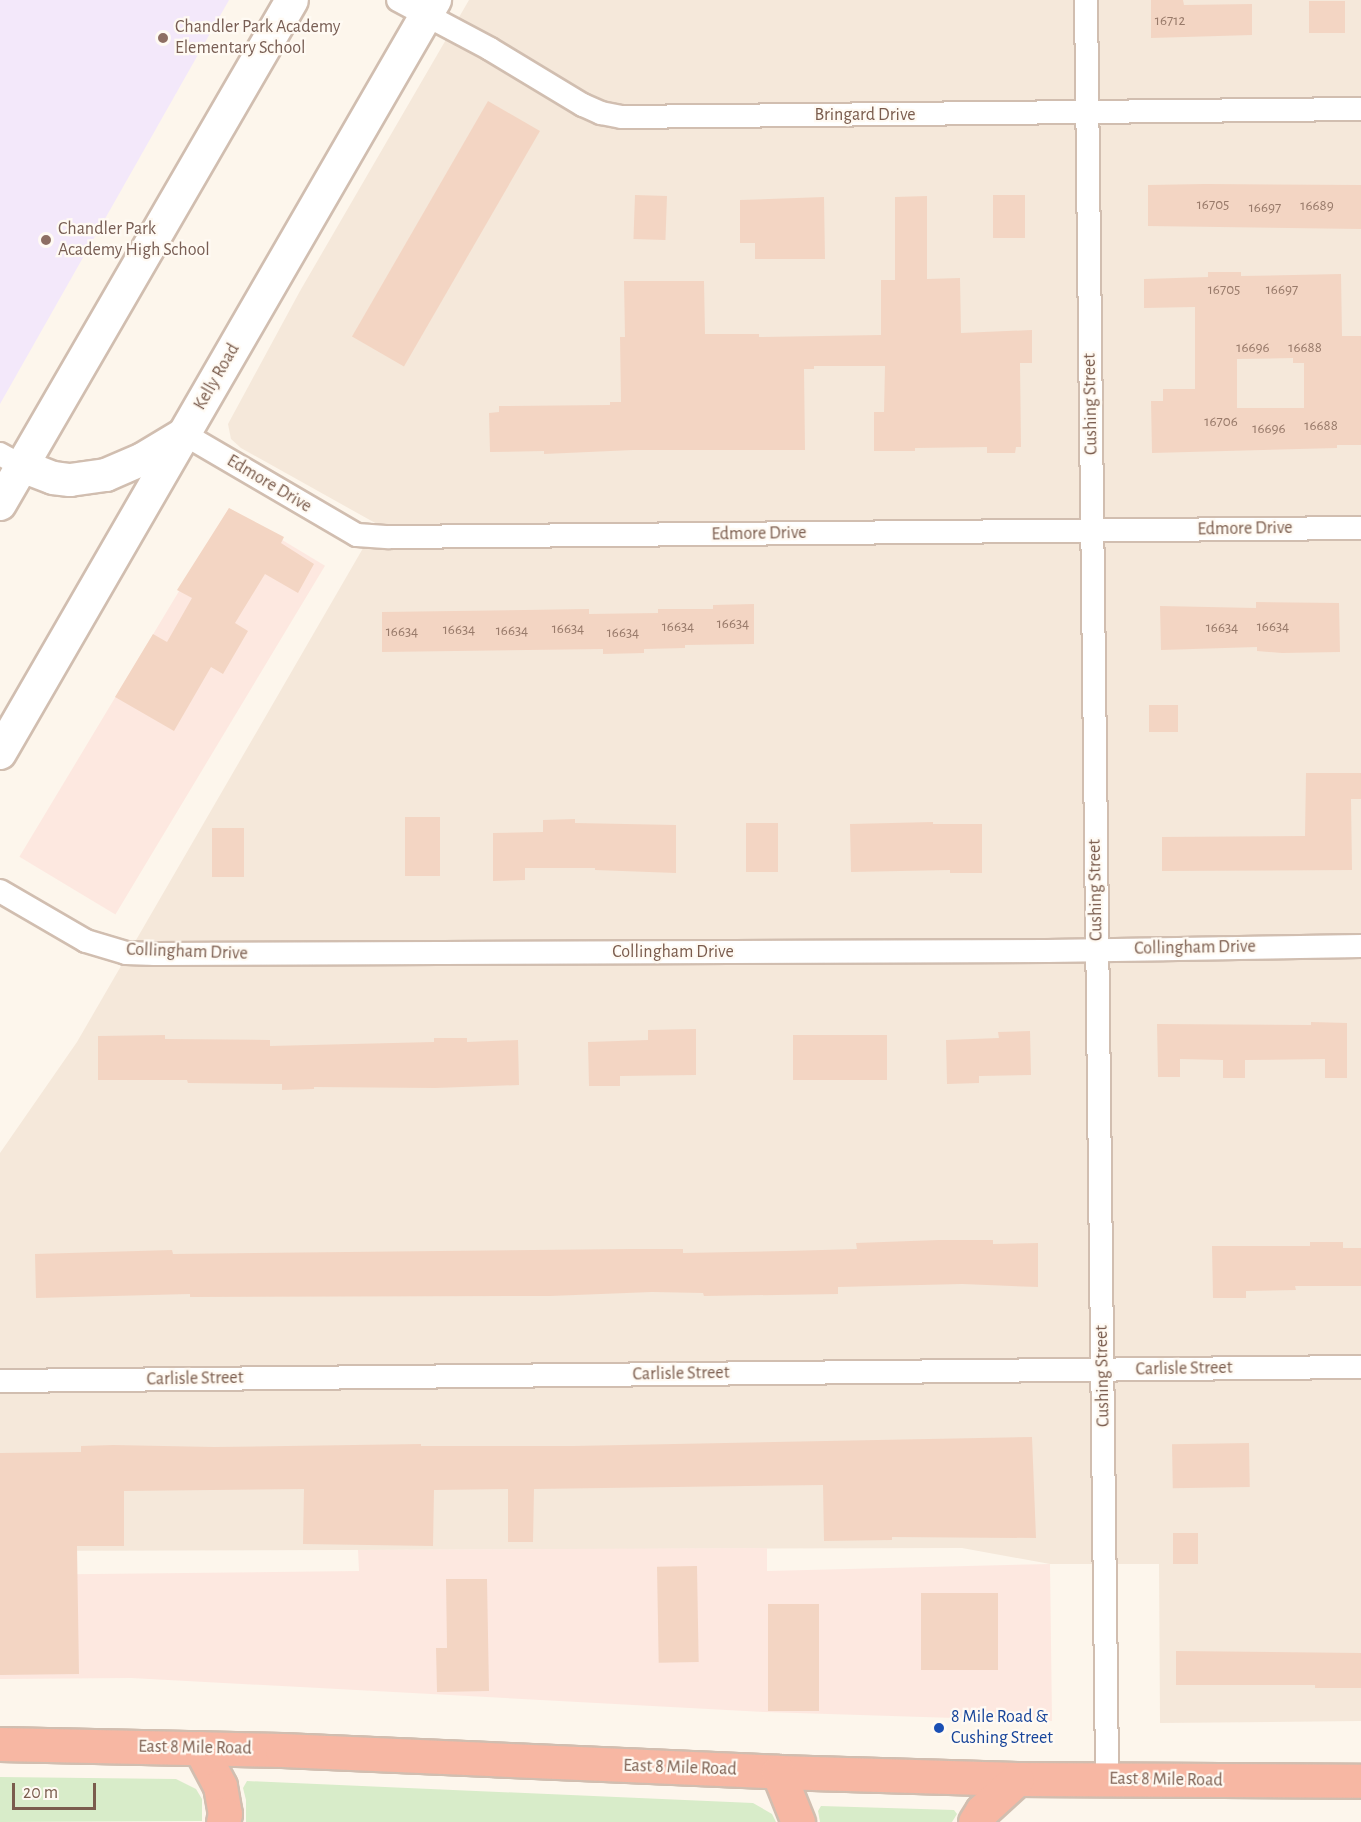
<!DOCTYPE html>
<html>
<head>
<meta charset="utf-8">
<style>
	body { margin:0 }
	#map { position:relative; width:1361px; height:1822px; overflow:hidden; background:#fdf6ec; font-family:"Alegreya Sans",sans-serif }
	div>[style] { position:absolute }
	.residential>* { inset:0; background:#f5e8da }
	.commercial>* { inset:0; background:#fde8e0; transform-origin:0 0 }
	.education>* { inset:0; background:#f3e8fa }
	.green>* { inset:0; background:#d8ecc9 }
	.building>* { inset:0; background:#f3d5c3; transform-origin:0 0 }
	.roads { filter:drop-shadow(2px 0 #d1beb0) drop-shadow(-2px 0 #d1beb0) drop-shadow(0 2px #d1beb0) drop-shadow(0 -2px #d1beb0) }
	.street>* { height:22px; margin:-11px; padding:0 11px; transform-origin:11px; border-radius:11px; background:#fff }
	.secondary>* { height:32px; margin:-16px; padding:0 16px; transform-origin:16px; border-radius:16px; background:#fff }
	.highway>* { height:33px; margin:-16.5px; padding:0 16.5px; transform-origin:16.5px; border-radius:16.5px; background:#f7b7a3 }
	.dots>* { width:16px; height:16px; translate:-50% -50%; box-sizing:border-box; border:3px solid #fffaf3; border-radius:50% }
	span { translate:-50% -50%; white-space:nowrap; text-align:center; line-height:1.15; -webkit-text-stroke:4.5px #fffaf3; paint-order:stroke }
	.number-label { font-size:15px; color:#987a6a }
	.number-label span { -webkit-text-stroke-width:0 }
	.education-label { font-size:18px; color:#785e54 }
	.left { translate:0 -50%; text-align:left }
	.street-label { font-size:18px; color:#7a5c4d }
	.transit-label { font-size:18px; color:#164399 }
	.scale { position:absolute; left:12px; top:1783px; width:84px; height:27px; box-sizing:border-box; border:3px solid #7a5c4d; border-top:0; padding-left:8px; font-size:18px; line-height:21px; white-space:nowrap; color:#7a5c4d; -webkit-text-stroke:4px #fffaf3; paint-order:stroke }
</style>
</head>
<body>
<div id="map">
	<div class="residential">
		<i style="clip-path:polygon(469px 0,1361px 0,1361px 1721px,1160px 1723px,1159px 1564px,1050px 1564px,962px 1548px,0 1551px,0 1153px,77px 1042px,377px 524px,241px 448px,231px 439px,228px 424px,300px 291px)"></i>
	</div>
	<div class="commercial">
		<i style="left:229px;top:508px;width:112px;height:407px;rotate:31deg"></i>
		<i style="clip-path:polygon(767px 1548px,767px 1571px,1050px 1564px,1052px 1721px,765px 1712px,131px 1678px,0 1679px,0 1575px,359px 1571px,358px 1550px)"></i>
	</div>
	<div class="education">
		<i style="clip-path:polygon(0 0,229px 0,0 404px)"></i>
	</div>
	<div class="green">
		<i style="clip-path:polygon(0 1777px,176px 1779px,196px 1789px,202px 1799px,202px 1821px,0 1822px)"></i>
		<i style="clip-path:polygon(247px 1781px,753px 1803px,772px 1814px,776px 1822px,246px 1822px,246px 1800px,243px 1788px)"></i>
		<i style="clip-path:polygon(821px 1806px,954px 1810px,957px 1814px,952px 1822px,820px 1822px,818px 1811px)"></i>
	</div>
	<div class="building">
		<i style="clip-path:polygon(1151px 0,1183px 0,1184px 5px,1252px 4px,1252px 35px,1151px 38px)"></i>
		<i style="left:1309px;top:1px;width:36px;height:32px"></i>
		<i style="left:488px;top:101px;width:60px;height:272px;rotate:30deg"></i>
		<i style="clip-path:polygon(1205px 184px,1361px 185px,1361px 229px,1148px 226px,1148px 185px)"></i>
		<i style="left:635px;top:195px;width:32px;height:44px;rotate:2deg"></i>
		<i style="left:993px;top:195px;width:32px;height:43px"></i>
		<i style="clip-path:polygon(927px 196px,927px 279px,960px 278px,961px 333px,1032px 330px,1032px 363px,1020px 363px,1021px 447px,1016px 447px,1015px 453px,987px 453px,987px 447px,915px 448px,915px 451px,874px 451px,874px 412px,884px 412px,885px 366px,814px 366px,814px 369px,804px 369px,805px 450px,633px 450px,544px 454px,544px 451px,490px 452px,489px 413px,499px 412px,499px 406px,610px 405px,610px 402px,621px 402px,620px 337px,625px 337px,624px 281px,704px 281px,705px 334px,759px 334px,759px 337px,881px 335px,881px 280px,895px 280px,895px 197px)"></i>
		<i style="clip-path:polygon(824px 197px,825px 259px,755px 259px,755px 243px,740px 243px,740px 200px)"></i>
		<i style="clip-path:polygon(evenodd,1208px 272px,1241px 272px,1241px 276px,1341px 274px,1342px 336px,1361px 336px,1361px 445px,1337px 445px,1337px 448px,1152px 453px,1151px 401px,1163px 401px,1163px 389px,1195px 389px,1195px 307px,1144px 308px,1144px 279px,1208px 277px,1208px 272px,1293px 358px,1293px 363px,1304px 363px,1304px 408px,1237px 408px,1237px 359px,1293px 358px)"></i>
		<i style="clip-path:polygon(229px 508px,284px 537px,281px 543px,314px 564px,298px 593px,265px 574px,235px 623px,248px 631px,223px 674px,211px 667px,174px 731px,115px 697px,153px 634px,167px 642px,192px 598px,177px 590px)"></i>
		<i style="clip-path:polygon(1256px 602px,1339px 603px,1340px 652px,1282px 653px,1257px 651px,1257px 647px,1161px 650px,1160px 606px,1256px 608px)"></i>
		<i style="clip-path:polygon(754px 604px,754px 644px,685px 645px,685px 648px,644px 649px,644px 653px,603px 654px,603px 649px,382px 652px,382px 612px,589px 609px,589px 614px,658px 613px,658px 609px,713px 609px,713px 605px)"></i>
		<i style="left:1149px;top:705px;width:29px;height:27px"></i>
		<i style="clip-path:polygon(1306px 773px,1361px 773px,1361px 799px,1351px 799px,1352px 870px,1162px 871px,1162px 837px,1305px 836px)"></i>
		<i style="left:440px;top:817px;width:59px;height:35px;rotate:90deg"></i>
		<i style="clip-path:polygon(575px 819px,575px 823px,676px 825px,676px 873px,595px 870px,595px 868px,525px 868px,525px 880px,493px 881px,493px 833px,543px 832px,543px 820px)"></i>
		<i style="clip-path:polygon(933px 822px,933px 824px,982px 824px,982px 873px,950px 873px,950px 870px,851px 872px,850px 824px)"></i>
		<i style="left:746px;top:823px;width:32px;height:49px"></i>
		<i style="left:212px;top:828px;width:32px;height:49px"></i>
		<i style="clip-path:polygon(1311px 1022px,1347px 1023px,1347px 1078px,1325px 1078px,1325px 1059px,1245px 1060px,1245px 1078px,1223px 1078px,1223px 1060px,1180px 1059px,1180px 1077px,1158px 1077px,1157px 1024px,1311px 1025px)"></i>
		<i style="clip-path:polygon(696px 1029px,696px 1075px,620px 1076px,620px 1086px,589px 1086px,588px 1042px,648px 1040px,648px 1030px)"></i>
		<i style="clip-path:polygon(1030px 1031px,1031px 1075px,979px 1076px,979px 1083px,947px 1084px,946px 1040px,999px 1038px,998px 1032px)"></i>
		<i style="clip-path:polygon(165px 1035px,165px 1039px,270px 1040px,270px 1046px,434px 1042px,434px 1038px,467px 1038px,467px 1042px,518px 1040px,519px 1085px,435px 1088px,314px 1087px,314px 1089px,282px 1090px,282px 1084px,188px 1083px,187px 1080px,98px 1080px,98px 1036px)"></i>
		<i style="left:887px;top:1035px;width:45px;height:94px;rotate:90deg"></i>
		<i style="clip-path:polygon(939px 1240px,993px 1240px,993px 1244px,1038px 1243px,1038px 1287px,962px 1284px,838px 1287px,838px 1294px,704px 1296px,703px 1293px,652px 1292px,550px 1296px,190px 1297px,190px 1294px,36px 1298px,35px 1254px,172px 1250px,173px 1254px,631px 1249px,683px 1249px,683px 1253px,786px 1251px,857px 1249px,856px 1243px)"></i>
		<i style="clip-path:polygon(1310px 1242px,1343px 1242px,1343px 1248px,1361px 1248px,1361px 1286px,1295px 1286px,1296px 1290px,1246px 1291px,1246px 1298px,1213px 1298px,1212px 1246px,1310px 1246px)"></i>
		<i style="clip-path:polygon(1032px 1437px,1036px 1538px,892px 1537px,892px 1540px,824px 1541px,823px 1485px,534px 1489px,533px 1542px,508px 1542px,508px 1489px,434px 1490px,433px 1546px,303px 1544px,304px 1489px,124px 1491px,124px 1546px,77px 1546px,79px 1674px,0 1675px,0 1453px,81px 1452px,81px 1446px,113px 1445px,214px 1447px,421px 1444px,421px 1446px,573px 1446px)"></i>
		<i style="left:1249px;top:1443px;width:44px;height:77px;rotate:89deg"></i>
		<i style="left:1173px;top:1533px;width:25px;height:31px"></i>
		<i style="left:697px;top:1566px;width:96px;height:40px;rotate:89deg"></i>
		<i style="clip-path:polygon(446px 1579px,487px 1579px,489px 1691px,437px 1692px,436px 1648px,447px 1648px)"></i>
		<i style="left:998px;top:1593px;width:77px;height:77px;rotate:90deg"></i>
		<i style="left:768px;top:1604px;width:51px;height:107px"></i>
		<i style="clip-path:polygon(1176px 1651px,1361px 1653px,1361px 1688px,1315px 1688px,1315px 1685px,1176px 1685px)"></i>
	</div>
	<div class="roads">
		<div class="street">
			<i style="left:398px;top:0;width:104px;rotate:28deg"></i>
			<i style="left:490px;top:49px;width:109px;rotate:31.1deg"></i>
			<i style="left:583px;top:105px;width:20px;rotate:24deg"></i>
			<i style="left:601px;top:113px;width:21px;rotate:11deg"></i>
			<i style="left:622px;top:117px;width:739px;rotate:-0.62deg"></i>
			<i style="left:1086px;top:0;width:1779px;rotate:89.32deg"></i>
			<i style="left:184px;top:434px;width:200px;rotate:30.3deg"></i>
			<i style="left:357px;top:535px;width:32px;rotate:4deg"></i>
			<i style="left:389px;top:537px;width:972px;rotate:-0.53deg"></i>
			<i style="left:0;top:454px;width:25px;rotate:29deg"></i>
			<i style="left:0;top:891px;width:99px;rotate:30.2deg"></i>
			<i style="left:86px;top:941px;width:42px;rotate:16.7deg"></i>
			<i style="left:126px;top:953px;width:29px;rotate:2deg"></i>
			<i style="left:155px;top:954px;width:892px;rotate:-0.19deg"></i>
			<i style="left:1047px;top:951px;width:314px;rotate:-0.9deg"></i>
			<i style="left:0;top:1381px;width:1361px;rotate:-0.59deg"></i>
		</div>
		<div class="secondary">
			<i style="left:22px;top:466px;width:33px;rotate:21deg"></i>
			<i style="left:53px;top:478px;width:17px;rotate:7deg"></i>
			<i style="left:70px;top:480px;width:36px;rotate:-8deg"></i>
			<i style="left:106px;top:475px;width:40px;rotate:-23.4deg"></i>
			<i style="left:143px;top:459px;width:47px;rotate:-31deg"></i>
			<i style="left:0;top:504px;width:582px;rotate:-59.91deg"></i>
			<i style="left:0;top:753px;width:870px;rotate:-59.99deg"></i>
		</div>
		<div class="highway">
			<i style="left:0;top:1744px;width:282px;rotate:1.2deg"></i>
			<i style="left:282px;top:1750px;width:496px;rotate:2.5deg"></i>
			<i style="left:778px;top:1772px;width:239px;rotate:1.7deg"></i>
			<i style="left:1017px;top:1779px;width:344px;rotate:0.3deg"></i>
			<i style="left:200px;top:1748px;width:43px;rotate:62.2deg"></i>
			<i style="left:220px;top:1786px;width:28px;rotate:80deg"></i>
			<i style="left:225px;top:1814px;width:8px;rotate:104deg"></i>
			<i style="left:778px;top:1772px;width:54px;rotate:68.2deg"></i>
			<i style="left:975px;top:1822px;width:13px;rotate:-58deg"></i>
			<i style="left:982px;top:1811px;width:47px;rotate:-42.4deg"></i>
		</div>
	</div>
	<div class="dots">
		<i style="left:163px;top:38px;background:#8d6e63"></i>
		<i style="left:46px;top:240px;background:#8d6e63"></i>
		<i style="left:939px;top:1728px;background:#1a4fb4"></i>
	</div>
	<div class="number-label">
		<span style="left:1170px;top:21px">16712</span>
		<span style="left:1213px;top:205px">16705</span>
		<span style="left:1317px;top:206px">16689</span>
		<span style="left:1265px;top:208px">16697</span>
		<span style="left:1224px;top:290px">16705</span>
		<span style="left:1282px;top:290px">16697</span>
		<span style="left:1253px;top:348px">16696</span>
		<span style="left:1305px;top:348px">16688</span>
		<span style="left:1221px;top:422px">16706</span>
		<span style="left:1321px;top:426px">16688</span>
		<span style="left:1269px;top:429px">16696</span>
		<span style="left:733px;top:624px">16634</span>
		<span style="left:678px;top:627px">16634</span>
		<span style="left:1273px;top:627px">16634</span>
		<span style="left:1222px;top:628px">16634</span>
		<span style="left:568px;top:629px">16634</span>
		<span style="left:459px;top:630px">16634</span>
		<span style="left:512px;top:631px">16634</span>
		<span style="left:402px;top:632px">16634</span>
		<span style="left:623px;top:633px">16634</span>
	</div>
	<div class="education-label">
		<span class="left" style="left:175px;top:38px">Chandler Park Academy<br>Elementary School</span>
		<span class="left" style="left:58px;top:240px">Chandler Park<br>Academy High School</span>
	</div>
	<div class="street-label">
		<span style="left:865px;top:115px">Bringard Drive</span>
		<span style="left:217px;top:377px;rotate:-60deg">Kelly Road</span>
		<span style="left:1091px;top:404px;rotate:-91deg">Cushing Street</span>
		<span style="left:269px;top:484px;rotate:31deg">Edmore Drive</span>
		<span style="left:1245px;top:529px;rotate:-1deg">Edmore Drive</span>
		<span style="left:759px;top:534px;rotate:-1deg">Edmore Drive</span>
		<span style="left:1096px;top:890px;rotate:-91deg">Cushing Street</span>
		<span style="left:1195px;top:948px;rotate:-1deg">Collingham Drive</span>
		<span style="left:187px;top:952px;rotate:2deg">Collingham Drive</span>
		<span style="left:673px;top:952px">Collingham Drive</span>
		<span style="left:1184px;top:1369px;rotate:-1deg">Carlisle Street</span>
		<span style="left:681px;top:1374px;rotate:-1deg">Carlisle Street</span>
		<span style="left:1103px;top:1376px;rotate:-91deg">Cushing Street</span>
		<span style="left:195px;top:1379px;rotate:-1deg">Carlisle Street</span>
		<span style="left:195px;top:1748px;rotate:1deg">East 8 Mile Road</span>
		<span style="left:680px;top:1768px;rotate:2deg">East 8 Mile Road</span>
		<span style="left:1166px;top:1780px;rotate:1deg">East 8 Mile Road</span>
	</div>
	<div class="transit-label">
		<span class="left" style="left:951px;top:1728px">8 Mile Road &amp;<br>Cushing Street</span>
	</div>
	<div class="scale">20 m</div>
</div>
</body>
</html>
